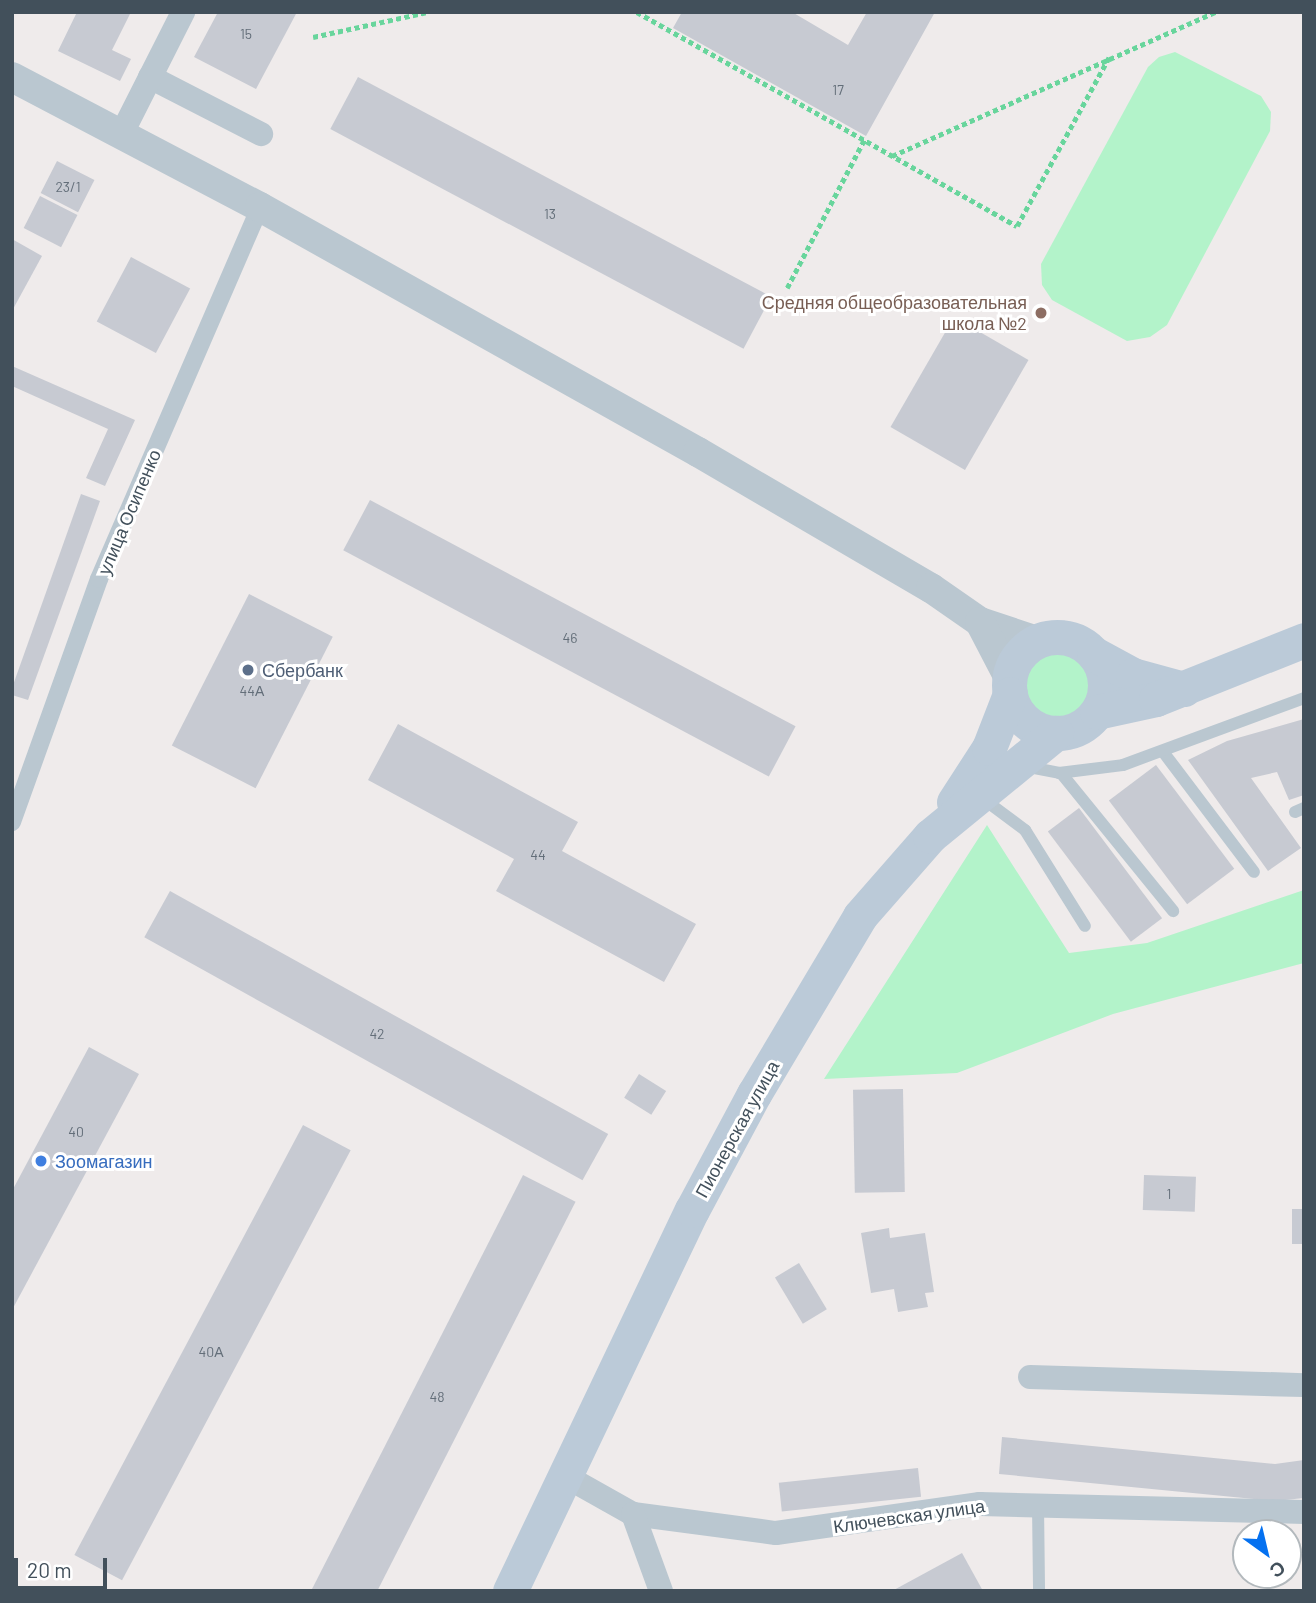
<!DOCTYPE html>
<html>
<head>
<meta charset="utf-8">
<style>
	body { margin:0 }
	#map { position:relative; width:1316px; height:1603px; overflow:hidden; background:#efebeb; font-family:Barlow,sans-serif }
	div>[style] { position:absolute }
	.green>* { inset:0; background:#b3f3ca }
	.round { border-radius:50% }
	.building>* { inset:0; background:#c7cad2; transform-origin:0 0 }
	.path>* { height:4.5px; margin-top:-2.25px; transform-origin:0; background:repeating-linear-gradient(90deg,#68d59c 0 5px,transparent 0 8.5px) }
	.service>* { height:12px; margin:-6px; padding:0 6px; transform-origin:6px; border-radius:6px; background:#bac7d0 }
	.pedestrian>* { height:18px; margin:-9px; padding:0 9px; transform-origin:9px; border-radius:9px; background:#bac7d0 }
	.minor>* { height:24px; margin:-12px; padding:0 12px; transform-origin:12px; border-radius:12px; background:#bac7d0 }
	.tertiary>* { height:30px; margin:-15px; padding:0 15px; transform-origin:15px; border-radius:15px; background:#bac7d0 }
	.secondary>* { height:35px; margin:-17.5px; padding:0 17.5px; transform-origin:17.5px; border-radius:17.5px; background:#bbcad8 }
	.secondary>.ring { margin:-17.5px; padding:0; box-sizing:content-box; background:none; border:35px solid #bbcad8; border-radius:50% }
	.dots>* { width:19px; height:19px; translate:-50% -50%; box-sizing:border-box; border:4px solid #fff; border-radius:50% }
	span { translate:-50% -50%; white-space:nowrap; text-align:center; line-height:1.15; -webkit-text-stroke:6px #fff; paint-order:stroke }
	.number-label { font-size:14px; color:#636e79 }
	.number-label span { -webkit-text-stroke-width:0 }
	.education-label { font-size:18px; color:#785e54 }
	.right { translate:-100% -50%; text-align:right }
	.street-label { font-size:18px; color:#42505b }
	.service-label { font-size:18px; color:#4e5e75 }
	.left { translate:0 -50%; text-align:left }
	.shop-label { font-size:18px; color:#366cbe }
	.frame { position:absolute; inset:0; border:14px solid #42505b; pointer-events:none }
	.north { position:absolute; left:1232px; top:1519px; width:70px; height:70px; box-sizing:border-box; background:#fff; border:2px solid #b3b9bd; border-radius:50%; rotate:146deg; font-size:19px; font-weight:700; line-height:28px; text-align:center; color:#42505b }
	.north::after { content:''; display:block; margin:auto; width:24px; height:32px; background:#0571f0; clip-path:polygon(50% 0,100% 100%,50% 72%,0 100%) }
	.scale { position:absolute; left:14px; top:1558px; width:93px; height:32px; box-sizing:border-box; border:4px solid #42505b; border-top:0; padding-left:9px; font-size:21px; line-height:24px; white-space:nowrap; color:#42505b; -webkit-text-stroke:5px #fff; paint-order:stroke }
</style>
</head>
<body>
<div id="map">
	<div class="green">
		<i style="clip-path:polygon(1175px 52px,1261px 96px,1271px 112px,1270px 131px,1167px 325px,1150px 337px,1127px 341px,1052px 300px,1042px 285px,1041px 264px,1148px 67px,1159px 57px)"></i>
		<i class="round" style="left:1025px;top:653px;width:64px;height:64px"></i>
		<i style="clip-path:polygon(987px 825px,1069px 953px,1147px 943px,1304px 890px,1304px 963px,1113px 1014px,957px 1073px,824px 1079px)"></i>
	</div>
	<div class="building">
		<i style="clip-path:polygon(77px 12px,131px 12px,112px 50px,131px 59px,120px 81px,58px 51px)"></i>
		<i style="clip-path:polygon(218px 12px,297px 12px,256px 89px,194px 57px)"></i>
		<i style="clip-path:polygon(682px 12px,792px 12px,848px 45px,867px 12px,935px 12px,866px 136px,673px 28px)"></i>
		<i style="left:358px;top:77px;width:468px;height:59px;rotate:28deg"></i>
		<i style="left:57px;top:161px;width:42px;height:36px;rotate:27deg"></i>
		<i style="left:40px;top:196px;width:42px;height:36px;rotate:27deg"></i>
		<i style="clip-path:polygon(12px 239px,42px 256px,12px 311px)"></i>
		<i style="left:131px;top:257px;width:67px;height:73px;rotate:28deg"></i>
		<i style="left:954px;top:317px;width:86px;height:127px;rotate:30deg"></i>
		<i style="clip-path:polygon(12px 366px,135px 420px,105px 486px,86px 478px,108px 429px,12px 386px)"></i>
		<i style="clip-path:polygon(81px 494px,100px 501px,28px 700px,12px 695px,12px 688px)"></i>
		<i style="left:370px;top:500px;width:482px;height:57px;rotate:28deg"></i>
		<i style="left:249px;top:594px;width:94px;height:170px;rotate:27deg"></i>
		<i style="clip-path:polygon(1304px 719px,1304px 795px,1289px 800px,1277px 772px,1251px 778px,1301px 848px,1268px 871px,1188px 760px,1227px 741px)"></i>
		<i style="clip-path:polygon(398px 724px,578px 822px,562px 851px,696px 924px,664px 982px,496px 891px,514px 859px,368px 780px)"></i>
		<i style="left:1156px;top:765px;width:130px;height:59px;rotate:53deg"></i>
		<i style="left:1079px;top:808px;width:138px;height:39px;rotate:53deg"></i>
		<i style="left:170px;top:891px;width:501px;height:53px;rotate:29deg"></i>
		<i style="clip-path:polygon(89px 1047px,139px 1074px,12px 1310px,12px 1191px)"></i>
		<i style="left:639px;top:1074px;width:32px;height:28px;rotate:32deg"></i>
		<i style="left:903px;top:1089px;width:103px;height:50px;rotate:89deg"></i>
		<i style="left:303px;top:1125px;width:54px;height:487px;rotate:28deg"></i>
		<i style="left:523px;top:1175px;width:59px;height:472px;rotate:27deg"></i>
		<i style="left:1144px;top:1175px;width:52px;height:35px;rotate:2deg"></i>
		<i style="left:1292px;top:1209px;width:12px;height:35px"></i>
		<i style="clip-path:polygon(889px 1228px,890px 1238px,925px 1233px,934px 1292px,925px 1293px,928px 1307px,898px 1312px,894px 1289px,871px 1293px,861px 1233px)"></i>
		<i style="left:799px;top:1263px;width:54px;height:28px;rotate:59deg"></i>
		<i style="clip-path:polygon(1002px 1437px,1275px 1464px,1304px 1460px,1304px 1498px,1275px 1501px,999px 1474px)"></i>
		<i style="left:918px;top:1468px;width:29px;height:140px;rotate:84deg"></i>
		<i style="clip-path:polygon(962px 1553px,983px 1591px,892px 1591px)"></i>
	</div>
	<div class="path">
		<i style="left:637px;top:12px;width:436px;rotate:29.4deg"></i>
		<i style="left:1017px;top:226px;width:192px;rotate:-61.4deg"></i>
		<i style="left:313px;top:37px;width:118px;rotate:-12.3deg"></i>
		<i style="left:892px;top:156px;width:355px;rotate:-24deg"></i>
		<i style="left:787px;top:288px;width:167px;rotate:-62.5deg"></i>
	</div>
	<div class="service">
		<i style="left:1164px;top:753px;width:149px;rotate:52.9deg"></i>
		<i style="left:1024px;top:766px;width:36px;rotate:11deg"></i>
		<i style="left:1059px;top:773px;width:64px;rotate:-7.1deg"></i>
		<i style="left:1123px;top:765px;width:193px;rotate:-20.3deg"></i>
		<i style="left:1061px;top:773px;width:178px;rotate:50.9deg"></i>
		<i style="left:982px;top:798px;width:54px;rotate:36.7deg"></i>
		<i style="left:1025px;top:830px;width:113px;rotate:58deg"></i>
		<i style="left:1295px;top:812px;width:10px;rotate:-24deg"></i>
		<i style="left:1038px;top:1505px;width:86px;rotate:89.3deg"></i>
	</div>
	<div class="pedestrian">
		<i style="left:12px;top:822px;width:258px;rotate:-70.3deg"></i>
		<i style="left:99px;top:579px;width:405px;rotate:-66.6deg"></i>
	</div>
	<div class="minor">
		<i style="left:150px;top:77px;width:125px;rotate:27.2deg"></i>
		<i style="left:121px;top:135px;width:138px;rotate:-63.2deg"></i>
		<i style="left:1030px;top:1377px;width:274px;rotate:1.7deg"></i>
		<i style="left:567px;top:1477px;width:76px;rotate:29.3deg"></i>
		<i style="left:633px;top:1514px;width:144px;rotate:7.6deg"></i>
		<i style="left:776px;top:1533px;width:206px;rotate:-8.1deg"></i>
		<i style="left:980px;top:1504px;width:324px;rotate:1.4deg"></i>
		<i style="left:633px;top:1514px;width:82px;rotate:70deg"></i>
	</div>
	<div class="tertiary">
		<i style="left:12px;top:77px;width:280px;rotate:27.7deg"></i>
		<i style="left:260px;top:207px;width:502px;rotate:29.22deg"></i>
		<i style="left:698px;top:452px;width:270px;rotate:30.3deg"></i>
		<i style="left:931px;top:588px;width:60px;rotate:34.8deg"></i>
		<i style="left:980px;top:622px;width:60px;rotate:18.4deg"></i>
		<i style="left:980px;top:622px;width:63px;rotate:62.6deg"></i>
	</div>
	<div class="secondary">
		<i class="ring" style="left:1009px;top:637px;width:61px;height:61px"></i>
		<i style="left:1094px;top:654px;width:44px;rotate:28.3deg"></i>
		<i style="left:1133px;top:675px;width:53px;rotate:15.4deg"></i>
		<i style="left:1097px;top:712px;width:60px;rotate:-12.4deg"></i>
		<i style="left:1156px;top:699px;width:159px;rotate:-21.7deg"></i>
		<i style="left:954px;top:802px;width:64px;rotate:-57.1deg"></i>
		<i style="left:989px;top:748px;width:58px;rotate:-68.7deg"></i>
		<i style="left:510px;top:1591px;width:422px;rotate:-64.5deg"></i>
		<i style="left:692px;top:1210px;width:132px;rotate:-61.9deg"></i>
		<i style="left:754px;top:1094px;width:207px;rotate:-59.2deg"></i>
		<i style="left:860px;top:916px;width:106px;rotate:-48.8deg"></i>
		<i style="left:930px;top:836px;width:163px;rotate:-39.3deg"></i>
	</div>
	<div class="dots">
		<i style="left:1041px;top:313px;background:#8d6e63"></i>
		<i style="left:248px;top:670px;background:#5c6f8a"></i>
		<i style="left:41px;top:1161px;background:#3f7fe0"></i>
	</div>
	<div class="number-label">
		<span style="left:246px;top:34px">15</span>
		<span style="left:838px;top:90px">17</span>
		<span style="left:68px;top:187px">23/1</span>
		<span style="left:550px;top:214px">13</span>
		<span style="left:570px;top:638px">46</span>
		<span style="left:252px;top:691px">44А</span>
		<span style="left:538px;top:855px">44</span>
		<span style="left:377px;top:1034px">42</span>
		<span style="left:76px;top:1132px">40</span>
		<span style="left:1169px;top:1194px">1</span>
		<span style="left:211px;top:1352px">40А</span>
		<span style="left:437px;top:1397px">48</span>
	</div>
	<div class="education-label">
		<span class="right" style="left:1027px;top:313px">Средняя общеобразовательная<br>школа №2</span>
	</div>
	<div class="street-label">
		<span style="left:129px;top:512px;rotate:-67deg">улица Осипенко</span>
		<span style="left:737px;top:1129px;rotate:-61deg">Пионерская улица</span>
		<span style="left:909px;top:1516px;rotate:-8deg">Ключевская улица</span>
	</div>
	<div class="service-label">
		<span class="left" style="left:262px;top:670px">Сбербанк</span>
	</div>
	<div class="shop-label">
		<span class="left" style="left:55px;top:1161px">Зоомагазин</span>
	</div>
	<div class="frame"></div>
	<div class="north">С</div>
	<div class="scale">20 m</div>
</div>
</body>
</html>
